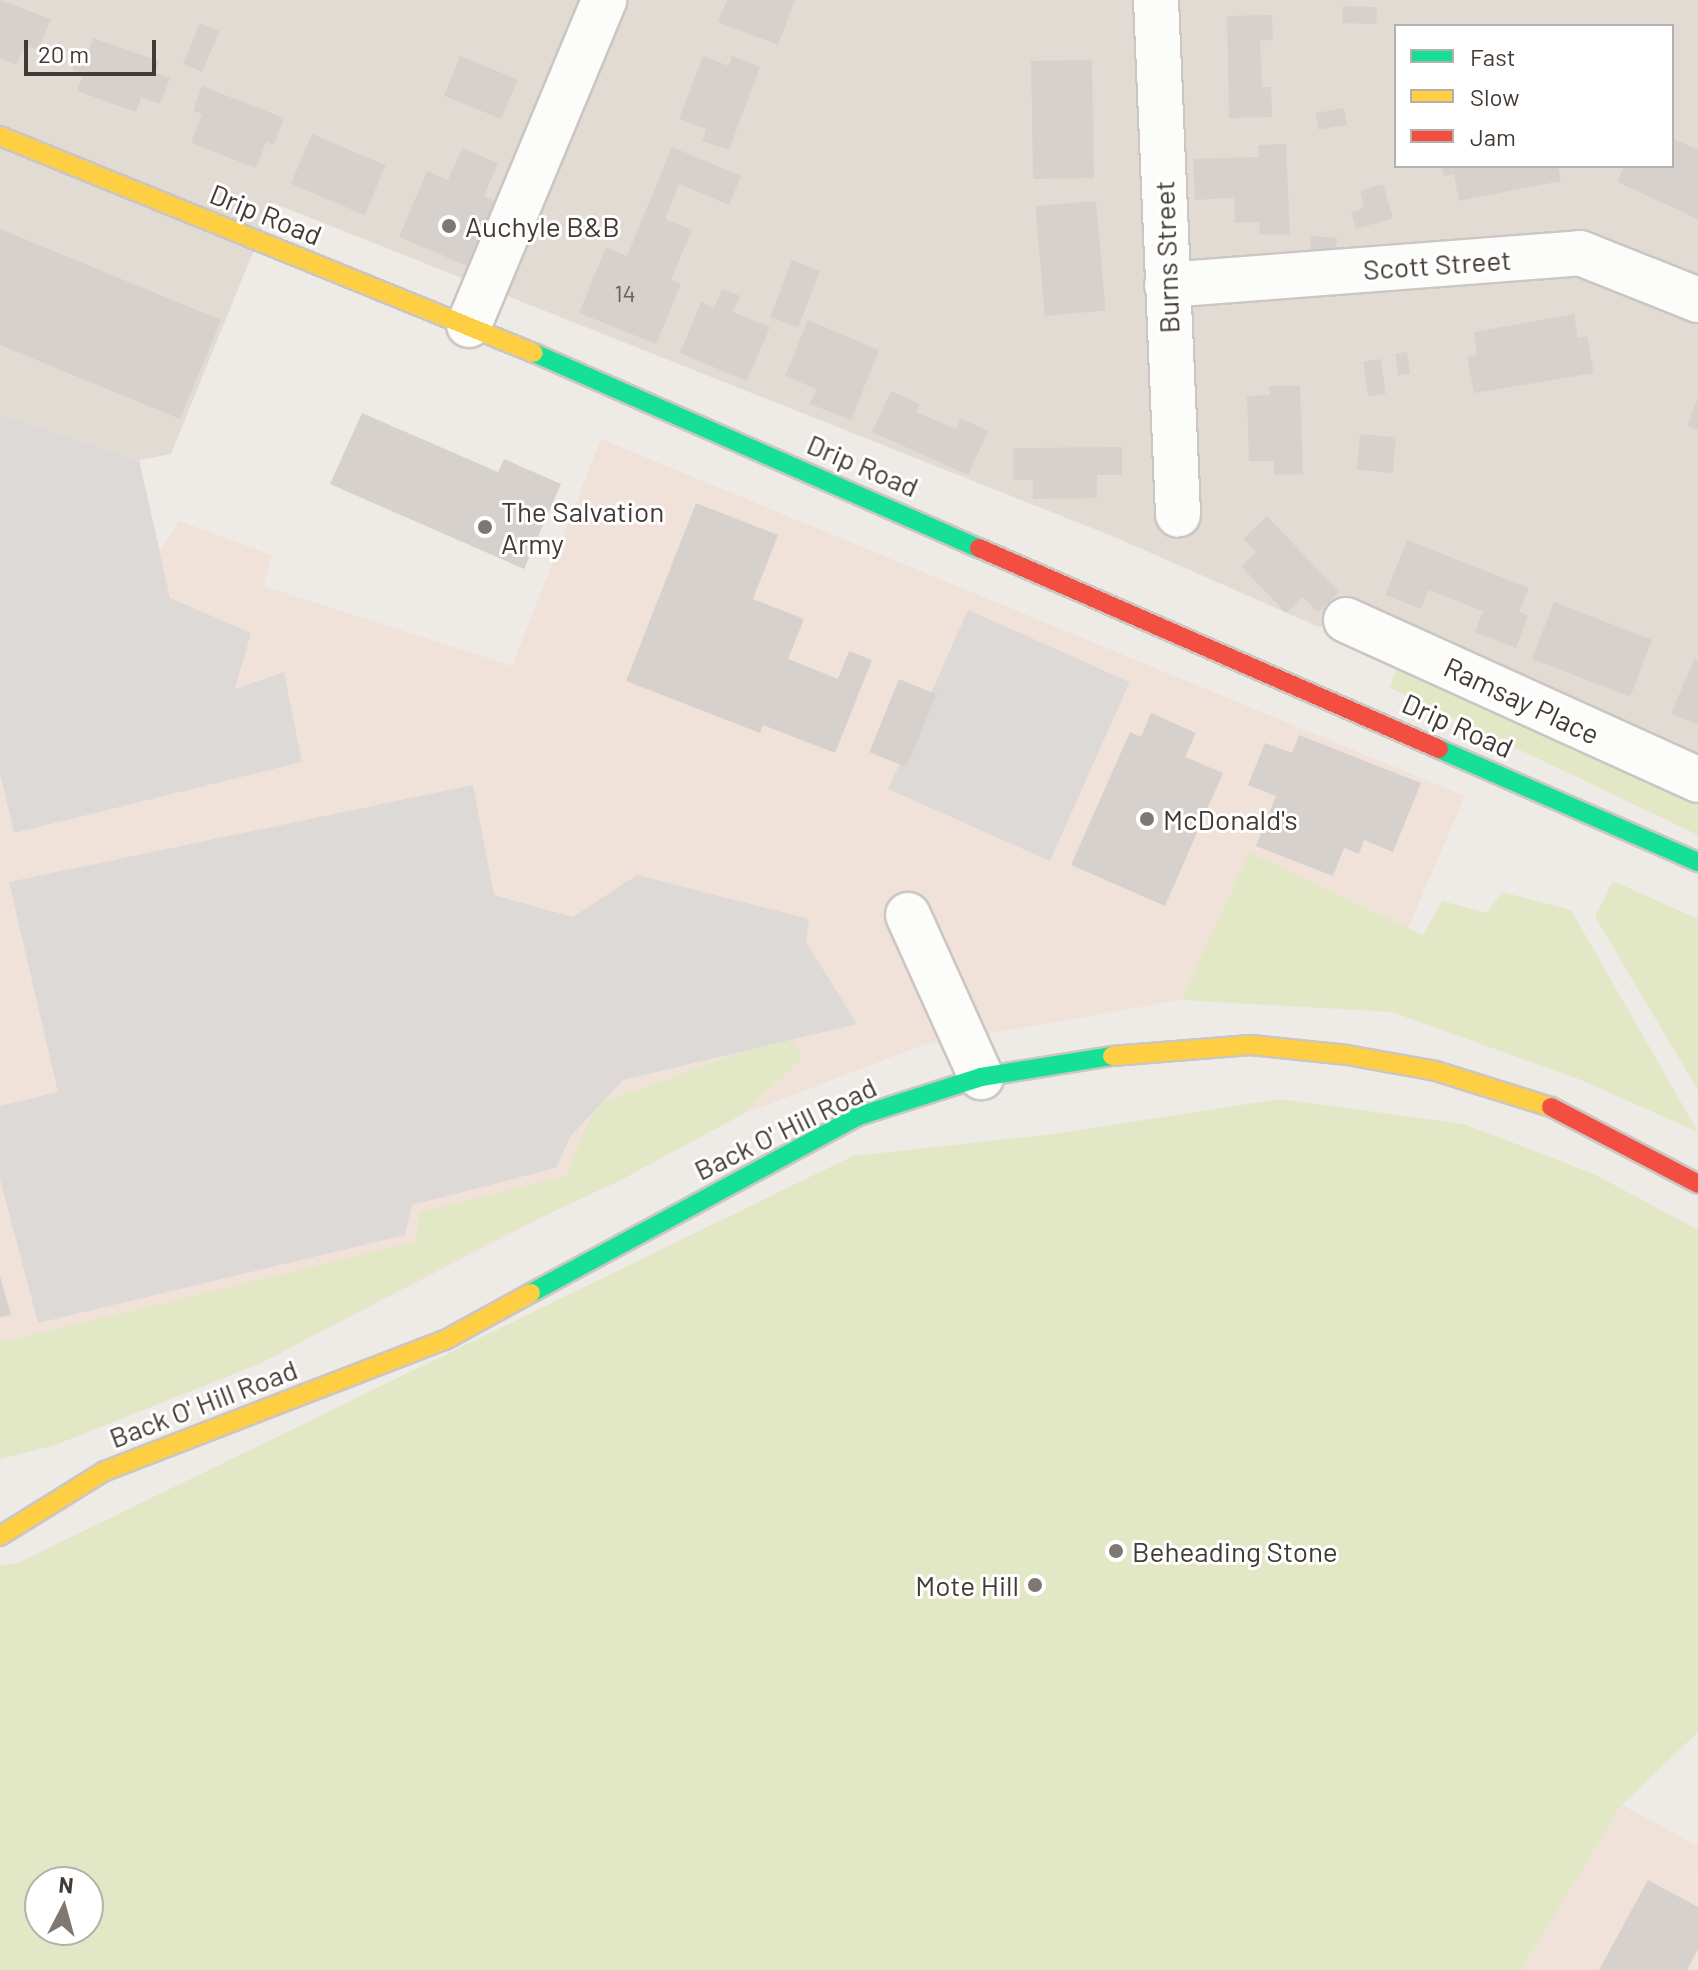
<!DOCTYPE html>
<html>
<head>
<meta charset="utf-8">
<style>
	body { margin:0 }
	#map { position:relative; width:1698px; height:1970px; overflow:hidden; background:#eeeae6; font-family:Barlow,sans-serif }
	div>[style] { position:absolute }
	.residential>* { inset:0; background:#e2dbd3 }
	.commercial>* { inset:0; background:#f1e2d9 }
	.green>* { inset:0; background:#e2e8c6 }
	.parking>* { inset:0; background:#ddd9d6; transform-origin:0 0 }
	.building>* { inset:0; background:#d6d1cd; transform-origin:0 0 }
	.roads { filter:drop-shadow(2px 0 #cbc6c2) drop-shadow(-2px 0 #cbc6c2) drop-shadow(0 2px #cbc6c2) drop-shadow(0 -2px #cbc6c2) }
	.street>* { height:44px; margin:-22px; padding:0 22px; transform-origin:22px; border-radius:22px; background:#fcfcfb }
	.fast>* { height:18px; margin:-9px; padding:0 9px; transform-origin:9px; border-radius:9px; background:#16e098 }
	.slow>* { height:18px; margin:-9px; padding:0 9px; transform-origin:9px; border-radius:9px; background:#ffcf43 }
	.jam>* { height:18px; margin:-9px; padding:0 9px; transform-origin:9px; border-radius:9px; background:#f24e42 }
	.dots>* { width:22px; height:22px; translate:-50% -50%; box-sizing:border-box; border:4px solid #fff; border-radius:50% }
	span { translate:-50% -50%; white-space:nowrap; text-align:center; line-height:1.15; -webkit-text-stroke:6px #fff; paint-order:stroke }
	.number-label { font-size:24px; color:#69615c }
	.number-label span { -webkit-text-stroke-width:0 }
	.street-label { font-size:28px; color:#433a34 }
	.poi-label { font-size:28px; color:#433a34 }
	.left { translate:0 -50%; text-align:left }
	.right { translate:-100% -50%; text-align:right }
	.legend { position:absolute; left:1394px; top:24px; width:280px; height:144px; box-sizing:border-box; background:#fff; border:2px solid #b4b0ae; margin:0; padding:10px 14px; list-style:none; font-size:24px; color:#433a34 }
	.legend li { display:flex; align-items:center; gap:16px; height:40px }
	.legend b { width:40px; border:2px solid #b4b0ae }
	.north { position:absolute; left:24px; top:1866px; width:80px; height:80px; box-sizing:border-box; background:#fff; border:2px solid #b4b0ae; border-radius:50%; rotate:6deg; font-size:22px; font-weight:700; line-height:32px; text-align:center; color:#433a34 }
	.north::after { content:''; display:block; margin:auto; width:28px; height:36px; background:#7f7872; clip-path:polygon(50% 0,100% 100%,50% 72%,0 100%) }
	.scale { position:absolute; left:24px; top:40px; width:132px; height:36px; box-sizing:border-box; border:4px solid #433a34; border-top:0; padding-left:10px; font-size:24px; line-height:28px; white-space:nowrap; color:#433a34; -webkit-text-stroke:6px #fff; paint-order:stroke }
</style>
</head>
<body>
<div id="map">
	<div class="residential">
		<i style="clip-path:polygon(evenodd,0 0,1698px 0,1698px 759px,1366px 617px,1319px 627px,1112px 536px,273px 203px,171px 454px,139px 460px,0 414px,0 0,1396px 26px,1672px 26px,1672px 166px,1396px 166px,1396px 26px)"></i>
	</div>
	<div class="commercial">
		<i style="clip-path:polygon(0 414px,139px 460px,160px 551px,179px 521px,272px 555px,264px 586px,512px 666px,601px 439px,1465px 796px,1408px 928px,1249px 852px,1181px 1000px,923px 1045px,743px 1114px,261px 1363px,55px 1445px,0 1450px)"></i>
		<i style="clip-path:polygon(1622px 1805px,1698px 1846px,1697px 1970px,1521px 1970px)"></i>
	</div>
	<div class="green">
		<i style="clip-path:polygon(1396px 669px,1698px 789px,1698px 835px,1390px 688px)"></i>
		<i style="clip-path:polygon(1249px 852px,1423px 935px,1442px 901px,1487px 913px,1502px 892px,1571px 910px,1698px 1132px,1581px 1080px,1392px 1012px,1181px 1000px)"></i>
		<i style="clip-path:polygon(1613px 881px,1698px 919px,1698px 1090px,1595px 917px)"></i>
		<i style="clip-path:polygon(787px 1036px,804px 1056px,743px 1114px,621px 1180px,493px 1240px,261px 1363px,55px 1445px,0 1459px,0 1343px,416px 1241px,419px 1212px,565px 1176px,597px 1104px)"></i>
		<i style="clip-path:polygon(evenodd,1280px 1099px,1464px 1124px,1594px 1174px,1698px 1230px,1698px 1732px,1622px 1805px,1521px 1970px,0 1970px,0 1566px,20px 1562px,853px 1156px,1053px 1134px,1280px 1099px,40px 1882px,88px 1882px,88px 1930px,40px 1930px,40px 1882px)"></i>
	</div>
	<div class="parking">
		<i style="clip-path:polygon(0 414px,139px 460px,170px 598px,251px 633px,235px 689px,284px 672px,302px 762px,14px 833px,0 773px)"></i>
		<i style="left:968px;top:610px;width:177px;height:196px;rotate:24deg"></i>
		<i style="clip-path:polygon(473px 785px,494px 895px,573px 917px,637px 875px,809px 919px,806px 942px,857px 1024px,623px 1080px,570px 1137px,556px 1168px,412px 1205px,405px 1235px,38px 1323px,0 1179px,0 1106px,58px 1092px,9px 882px)"></i>
	</div>
	<div class="building">
		<i style="clip-path:polygon(0 0,51px 19px,38px 50px,25px 45px,16px 65px,0 58px)"></i>
		<i style="clip-path:polygon(727px 0,795px 0,778px 45px,718px 22px)"></i>
		<i style="left:1343px;top:6px;width:34px;height:17px;rotate:2deg"></i>
		<i style="clip-path:polygon(1272px 15px,1273px 40px,1260px 41px,1262px 87px,1271px 87px,1272px 117px,1229px 118px,1227px 16px)"></i>
		<i style="left:200px;top:23px;width:21px;height:44px;rotate:23deg"></i>
		<i style="clip-path:polygon(93px 38px,159px 61px,155px 72px,170px 78px,160px 104px,141px 97px,136px 112px,77px 91px,83px 74px,72px 69px,79px 49px,89px 52px)"></i>
		<i style="left:460px;top:56px;width:62px;height:43px;rotate:22deg"></i>
		<i style="clip-path:polygon(703px 56px,729px 66px,732px 56px,760px 67px,729px 150px,702px 141px,706px 129px,679px 119px)"></i>
		<i style="left:1092px;top:60px;width:118px;height:61px;rotate:89deg"></i>
		<i style="clip-path:polygon(202px 86px,284px 118px,274px 145px,266px 142px,256px 168px,191px 143px,202px 114px,193px 111px)"></i>
		<i style="left:1344px;top:108px;width:17px;height:29px;rotate:80deg"></i>
		<i style="left:312px;top:134px;width:80px;height:54px;rotate:23deg"></i>
		<i style="clip-path:polygon(1672px 138px,1698px 150px,1698px 219px,1617px 182px,1624px 166px,1672px 166px)"></i>
		<i style="clip-path:polygon(1286px 144px,1290px 234px,1260px 235px,1259px 222px,1235px 223px,1234px 198px,1195px 200px,1193px 159px,1259px 157px,1258px 145px)"></i>
		<i style="clip-path:polygon(672px 147px,741px 176px,729px 205px,679px 184px,665px 219px,692px 230px,671px 280px,681px 284px,656px 344px,579px 313px,606px 247px,627px 256px)"></i>
		<i style="clip-path:polygon(462px 148px,498px 163px,484px 196px,497px 202px,470px 267px,399px 237px,427px 171px,448px 180px)"></i>
		<i style="clip-path:polygon(1442px 166px,1558px 166px,1561px 181px,1459px 201px,1454px 174px,1444px 176px)"></i>
		<i style="clip-path:polygon(1383px 184px,1393px 218px,1356px 229px,1351px 212px,1364px 208px,1360px 191px)"></i>
		<i style="left:1096px;top:201px;width:110px;height:61px;rotate:85deg"></i>
		<i style="clip-path:polygon(0 229px,221px 320px,180px 419px,0 345px)"></i>
		<i style="left:1311px;top:236px;width:26px;height:14px;rotate:4deg"></i>
		<i style="left:792px;top:260px;width:30px;height:61px;rotate:21deg"></i>
		<i style="clip-path:polygon(722px 289px,740px 296px,733px 312px,770px 327px,747px 381px,680px 353px,701px 302px,714px 308px)"></i>
		<i style="clip-path:polygon(1574px 314px,1578px 338px,1587px 336px,1594px 373px,1474px 393px,1467px 357px,1477px 355px,1474px 332px)"></i>
		<i style="clip-path:polygon(808px 320px,879px 350px,851px 420px,810px 404px,816px 389px,785px 376px)"></i>
		<i style="left:1407px;top:352px;width:22px;height:12px;rotate:82deg"></i>
		<i style="left:1381px;top:359px;width:35px;height:18px;rotate:82deg"></i>
		<i style="clip-path:polygon(1300px 385px,1303px 474px,1274px 475px,1274px 461px,1249px 461px,1247px 396px,1270px 395px,1269px 386px)"></i>
		<i style="clip-path:polygon(891px 391px,920px 404px,916px 412px,956px 429px,961px 418px,988px 431px,968px 475px,872px 432px)"></i>
		<i style="clip-path:polygon(1698px 397px,1698px 430px,1687px 426px)"></i>
		<i style="clip-path:polygon(362px 413px,498px 472px,504px 459px,561px 484px,524px 569px,330px 484px)"></i>
		<i style="left:1360px;top:434px;width:36px;height:36px;rotate:5deg"></i>
		<i style="clip-path:polygon(1122px 447px,1122px 475px,1097px 475px,1097px 498px,1033px 499px,1033px 480px,1013px 480px,1013px 448px)"></i>
		<i style="clip-path:polygon(696px 503px,778px 535px,753px 599px,804px 619px,788px 659px,838px 679px,849px 651px,872px 660px,835px 753px,763px 725px,760px 733px,626px 681px)"></i>
		<i style="clip-path:polygon(1267px 516px,1339px 592px,1318px 612px,1303px 597px,1286px 613px,1241px 566px,1256px 552px,1243px 539px)"></i>
		<i style="clip-path:polygon(1407px 540px,1529px 588px,1519px 612px,1528px 615px,1516px 648px,1475px 632px,1483px 611px,1428px 590px,1421px 609px,1385px 595px)"></i>
		<i style="left:1554px;top:602px;width:105px;height:61px;rotate:21deg"></i>
		<i style="clip-path:polygon(1694px 659px,1698px 661px,1698px 724px,1671px 714px)"></i>
		<i style="left:899px;top:679px;width:40px;height:79px;rotate:22deg"></i>
		<i style="clip-path:polygon(1151px 713px,1196px 733px,1185px 757px,1223px 773px,1165px 906px,1071px 865px,1130px 732px,1141px 737px)"></i>
		<i style="clip-path:polygon(1299px 735px,1421px 783px,1393px 852px,1364px 840px,1359px 854px,1344px 848px,1333px 876px,1256px 846px,1276px 796px,1248px 785px,1265px 743px,1292px 753px)"></i>
		<i style="clip-path:polygon(0 1276px,11px 1315px,0 1317px)"></i>
		<i style="clip-path:polygon(1648px 1880px,1698px 1907px,1698px 1949px,1687px 1970px,1599px 1970px)"></i>
	</div>
	<div class="roads">
		<div class="street">
			<i style="left:1156px;top:0;width:515px;rotate:87.55deg"></i>
			<i style="left:1167px;top:285px;width:414px;rotate:-4.4deg"></i>
			<i style="left:1580px;top:253px;width:127px;rotate:21.7deg"></i>
			<i style="left:469px;top:325px;width:352px;rotate:-67.4deg"></i>
			<i style="left:1346px;top:620px;width:387px;rotate:24.4deg"></i>
			<i style="left:908px;top:915px;width:178px;rotate:65.7deg"></i>
		</div>
		<div class="fast">
			<i style="left:534px;top:353px;width:486px;rotate:23.7deg"></i>
			<i style="left:1439px;top:749px;width:283px;rotate:23.6deg"></i>
			<i style="left:531px;top:1293px;width:373px;rotate:-28.4deg"></i>
			<i style="left:859px;top:1116px;width:128px;rotate:-17.7deg"></i>
			<i style="left:981px;top:1077px;width:133px;rotate:-9.1deg"></i>
		</div>
		<div class="slow">
			<i style="left:0;top:136px;width:576px;rotate:22.12deg"></i>
			<i style="left:1112px;top:1056px;width:139px;rotate:-4.5deg"></i>
			<i style="left:1251px;top:1045px;width:97px;rotate:5.9deg"></i>
			<i style="left:1347px;top:1055px;width:90px;rotate:10.2deg"></i>
			<i style="left:1436px;top:1071px;width:121px;rotate:17.4deg"></i>
			<i style="left:0;top:1536px;width:123px;rotate:-31.8deg"></i>
			<i style="left:105px;top:1471px;width:364px;rotate:-21.1deg"></i>
			<i style="left:445px;top:1340px;width:98px;rotate:-28.7deg"></i>
		</div>
		<div class="jam">
			<i style="left:979px;top:548px;width:502px;rotate:23.6deg"></i>
			<i style="left:1551px;top:1107px;width:166px;rotate:27.6deg"></i>
		</div>
	</div>
	<div class="dots">
		<i style="left:449px;top:226px;background:#7f7872"></i>
		<i style="left:485px;top:527px;background:#7f7872"></i>
		<i style="left:1147px;top:819px;background:#7f7872"></i>
		<i style="left:1116px;top:1551px;background:#7f7872"></i>
		<i style="left:1035px;top:1585px;background:#7f7872"></i>
	</div>
	<div class="number-label">
		<span style="left:625px;top:293px">14</span>
	</div>
	<div class="street-label">
		<span style="left:266px;top:214px;rotate:22deg">Drip Road</span>
		<span style="left:1166px;top:257px;rotate:-92deg">Burns Street</span>
		<span style="left:1437px;top:264px;rotate:-4deg">Scott Street</span>
		<span style="left:863px;top:465px;rotate:23deg">Drip Road</span>
		<span style="left:1522px;top:700px;rotate:25deg">Ramsay Place</span>
		<span style="left:1458px;top:725px;rotate:24deg">Drip Road</span>
		<span style="left:785px;top:1128px;rotate:-26deg">Back O' Hill Road</span>
		<span style="left:203px;top:1403px;rotate:-21deg">Back O' Hill Road</span>
	</div>
	<div class="poi-label">
		<span class="left" style="left:465px;top:226px">Auchyle B&amp;B</span>
		<span class="left" style="left:501px;top:527px">The Salvation<br>Army</span>
		<span class="left" style="left:1163px;top:819px">McDonald's</span>
		<span class="left" style="left:1132px;top:1551px">Beheading Stone</span>
		<span class="right" style="left:1019px;top:1585px">Mote Hill</span>
	</div>
	<ul class="legend">
	<li><b style="height:10px;background:#16e098"></b>Fast</li>
	<li><b style="height:10px;background:#ffcf43"></b>Slow</li>
	<li><b style="height:10px;background:#f24e42"></b>Jam</li>
	</ul>
	<div class="north">N</div>
	<div class="scale">20 m</div>
</div>
</body>
</html>
